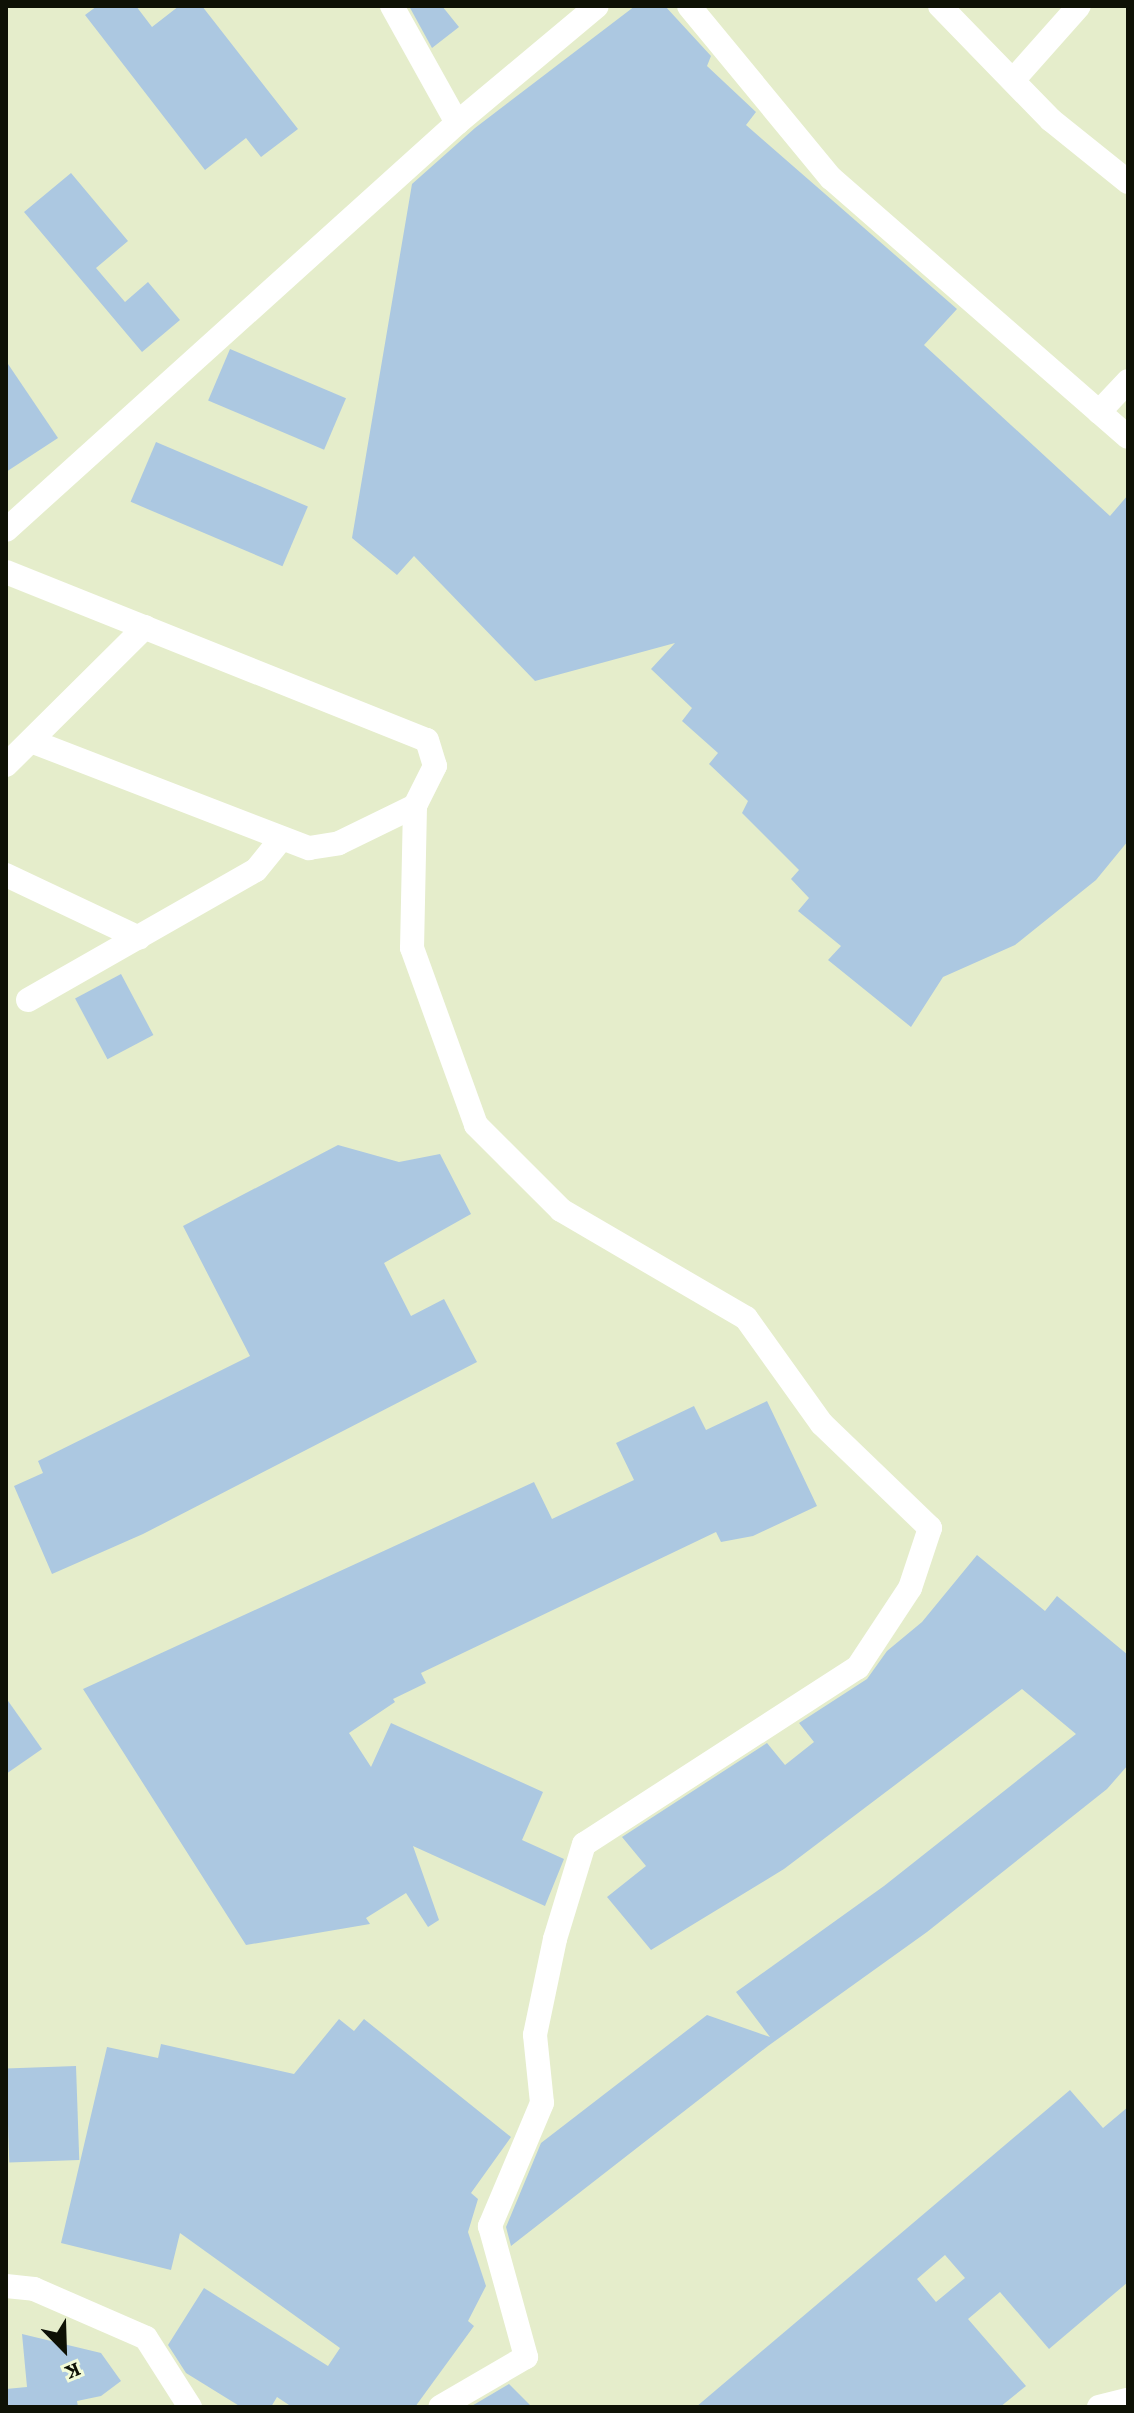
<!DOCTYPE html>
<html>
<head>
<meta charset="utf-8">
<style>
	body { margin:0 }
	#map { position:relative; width:1134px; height:2413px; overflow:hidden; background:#e5edcb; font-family:"Crimson Pro",serif }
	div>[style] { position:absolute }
	.building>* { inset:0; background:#acc8e1; transform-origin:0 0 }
	.minor>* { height:24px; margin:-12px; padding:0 12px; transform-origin:12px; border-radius:12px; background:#fff }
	span { translate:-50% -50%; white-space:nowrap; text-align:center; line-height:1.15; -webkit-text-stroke:8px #f2fbd8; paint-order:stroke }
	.frame { position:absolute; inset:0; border:8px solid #0e1105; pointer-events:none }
	.north { position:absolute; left:24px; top:2309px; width:80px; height:80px; -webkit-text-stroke:6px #f2fbd8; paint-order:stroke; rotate:157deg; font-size:22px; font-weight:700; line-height:32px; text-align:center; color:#0e1105 }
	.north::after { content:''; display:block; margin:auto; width:28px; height:36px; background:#0e1105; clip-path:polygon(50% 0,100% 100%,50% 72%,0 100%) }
</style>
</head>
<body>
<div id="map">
	<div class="building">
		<i style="clip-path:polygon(97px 6px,136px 6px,152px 27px,179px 6px,202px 6px,298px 129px,261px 157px,246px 138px,205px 170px,85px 15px)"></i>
		<i style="clip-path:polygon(409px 6px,442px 6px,459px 27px,432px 48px)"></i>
		<i style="clip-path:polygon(635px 6px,665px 6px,711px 56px,707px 66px,756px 112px,746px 125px,957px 309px,924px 345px,1110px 516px,1128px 495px,1128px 841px,1096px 880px,1015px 945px,943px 977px,911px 1027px,828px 960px,841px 946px,798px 911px,809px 898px,791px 879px,799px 870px,742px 813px,748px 801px,709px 764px,718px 753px,682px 721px,692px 708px,651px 669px,675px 643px,535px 681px,414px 556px,397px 575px,352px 538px,412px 184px,475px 128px)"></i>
		<i style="clip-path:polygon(71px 173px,128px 241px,96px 268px,125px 302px,148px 282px,180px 320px,142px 352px,24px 212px)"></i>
		<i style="left:230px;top:349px;width:126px;height:56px;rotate:23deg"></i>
		<i style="clip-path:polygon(6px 361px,58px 438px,6px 472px)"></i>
		<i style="left:156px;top:442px;width:165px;height:65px;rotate:23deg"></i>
		<i style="left:121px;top:974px;width:69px;height:52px;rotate:62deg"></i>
		<i style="clip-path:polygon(338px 1145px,399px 1162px,440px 1154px,471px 1214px,384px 1263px,411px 1316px,444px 1299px,477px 1362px,143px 1534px,52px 1574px,14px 1486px,43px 1473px,38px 1461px,250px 1356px,183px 1226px)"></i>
		<i style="clip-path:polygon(767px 1401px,817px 1506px,753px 1536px,721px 1542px,716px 1532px,421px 1673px,426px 1683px,393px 1699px,395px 1702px,349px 1733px,371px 1767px,391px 1723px,543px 1792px,522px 1840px,564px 1859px,545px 1906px,413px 1846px,439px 1920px,428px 1927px,406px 1893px,366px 1918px,370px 1924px,246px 1945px,83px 1689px,534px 1482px,552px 1519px,634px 1480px,616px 1443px,694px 1406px,706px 1430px)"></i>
		<i style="clip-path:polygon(977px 1555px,1045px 1611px,1057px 1596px,1128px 1655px,1128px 1765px,1107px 1789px,927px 1932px,768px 2046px,511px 2246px,506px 2227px,541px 2143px,707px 2015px,770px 2037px,736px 1992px,884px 1886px,1076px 1734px,1022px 1689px,784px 1869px,651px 1950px,607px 1897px,646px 1866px,622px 1837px,767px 1743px,785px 1765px,814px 1742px,799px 1723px,867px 1679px,887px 1651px,922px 1622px)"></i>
		<i style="clip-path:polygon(6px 1698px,42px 1749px,6px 1774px)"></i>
		<i style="clip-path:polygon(339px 2019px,354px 2031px,364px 2019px,511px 2137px,471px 2193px,478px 2199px,468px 2232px,486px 2286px,468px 2321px,474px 2326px,415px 2407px,292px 2407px,277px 2397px,271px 2407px,241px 2407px,186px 2373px,168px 2345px,204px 2288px,328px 2366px,340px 2348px,180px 2233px,171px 2270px,61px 2243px,107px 2047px,158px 2058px,161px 2044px,294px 2074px)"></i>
		<i style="left:76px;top:2066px;width:94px;height:70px;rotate:88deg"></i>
		<i style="clip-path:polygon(evenodd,1070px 2090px,1103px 2128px,1128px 2107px,1128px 2282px,1049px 2349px,1000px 2292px,968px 2319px,1026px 2386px,1000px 2407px,696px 2407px,1070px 2090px,945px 2255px,965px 2278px,936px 2302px,917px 2279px,945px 2255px)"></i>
		<i style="clip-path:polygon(22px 2334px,101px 2353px,121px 2381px,101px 2396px,77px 2401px,78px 2407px,6px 2407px,6px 2389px,27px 2387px)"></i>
		<i style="clip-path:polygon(509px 2384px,532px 2407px,470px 2407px)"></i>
	</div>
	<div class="minor">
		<i style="left:392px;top:6px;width:134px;rotate:60.9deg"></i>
		<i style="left:689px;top:6px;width:223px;rotate:50.5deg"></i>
		<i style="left:831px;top:178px;width:394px;rotate:41.1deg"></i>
		<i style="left:940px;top:6px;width:159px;rotate:45.8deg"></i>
		<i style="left:1051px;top:120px;width:99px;rotate:38.8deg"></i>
		<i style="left:1015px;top:78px;width:96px;rotate:-48.4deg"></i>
		<i style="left:1099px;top:412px;width:42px;rotate:-46.9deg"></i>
		<i style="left:6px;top:530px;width:607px;rotate:-42.06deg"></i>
		<i style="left:457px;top:123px;width:182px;rotate:-39.9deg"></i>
		<i style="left:6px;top:572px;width:453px;rotate:21.8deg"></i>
		<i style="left:427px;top:740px;width:27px;rotate:73deg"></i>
		<i style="left:435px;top:766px;width:45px;rotate:116.6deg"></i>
		<i style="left:415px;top:806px;width:142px;rotate:91.2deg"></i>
		<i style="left:412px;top:948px;width:188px;rotate:70.1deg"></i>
		<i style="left:476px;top:1125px;width:120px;rotate:45deg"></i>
		<i style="left:561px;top:1210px;width:214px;rotate:30.3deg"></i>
		<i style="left:746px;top:1318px;width:130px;rotate:54.4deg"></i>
		<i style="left:822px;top:1424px;width:150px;rotate:43.9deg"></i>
		<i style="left:930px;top:1528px;width:63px;rotate:108.4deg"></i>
		<i style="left:910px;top:1588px;width:95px;rotate:123.4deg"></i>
		<i style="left:858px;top:1667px;width:326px;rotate:147.1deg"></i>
		<i style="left:584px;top:1844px;width:99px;rotate:107deg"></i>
		<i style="left:555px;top:1939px;width:98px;rotate:101.8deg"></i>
		<i style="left:535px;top:2035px;width:68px;rotate:84.1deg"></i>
		<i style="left:542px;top:2103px;width:134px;rotate:112.9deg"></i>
		<i style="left:490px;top:2226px;width:136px;rotate:74.6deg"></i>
		<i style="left:526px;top:2357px;width:99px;rotate:149.8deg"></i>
		<i style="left:31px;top:741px;width:298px;rotate:21.1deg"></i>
		<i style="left:309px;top:848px;width:30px;rotate:-9deg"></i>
		<i style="left:339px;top:843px;width:85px;rotate:-26deg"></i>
		<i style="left:6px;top:765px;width:196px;rotate:-44.8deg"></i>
		<i style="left:6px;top:875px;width:147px;rotate:25.3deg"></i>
		<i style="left:28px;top:1000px;width:262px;rotate:-29.7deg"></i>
		<i style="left:256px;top:870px;width:40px;rotate:-51deg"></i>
		<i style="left:6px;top:2286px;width:28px;rotate:6deg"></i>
		<i style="left:34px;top:2289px;width:122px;rotate:23.6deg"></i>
		<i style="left:146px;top:2338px;width:82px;rotate:57.5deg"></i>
		<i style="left:1099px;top:2407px;width:30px;rotate:-14deg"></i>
	</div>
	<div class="frame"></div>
	<div class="north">K</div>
</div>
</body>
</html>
